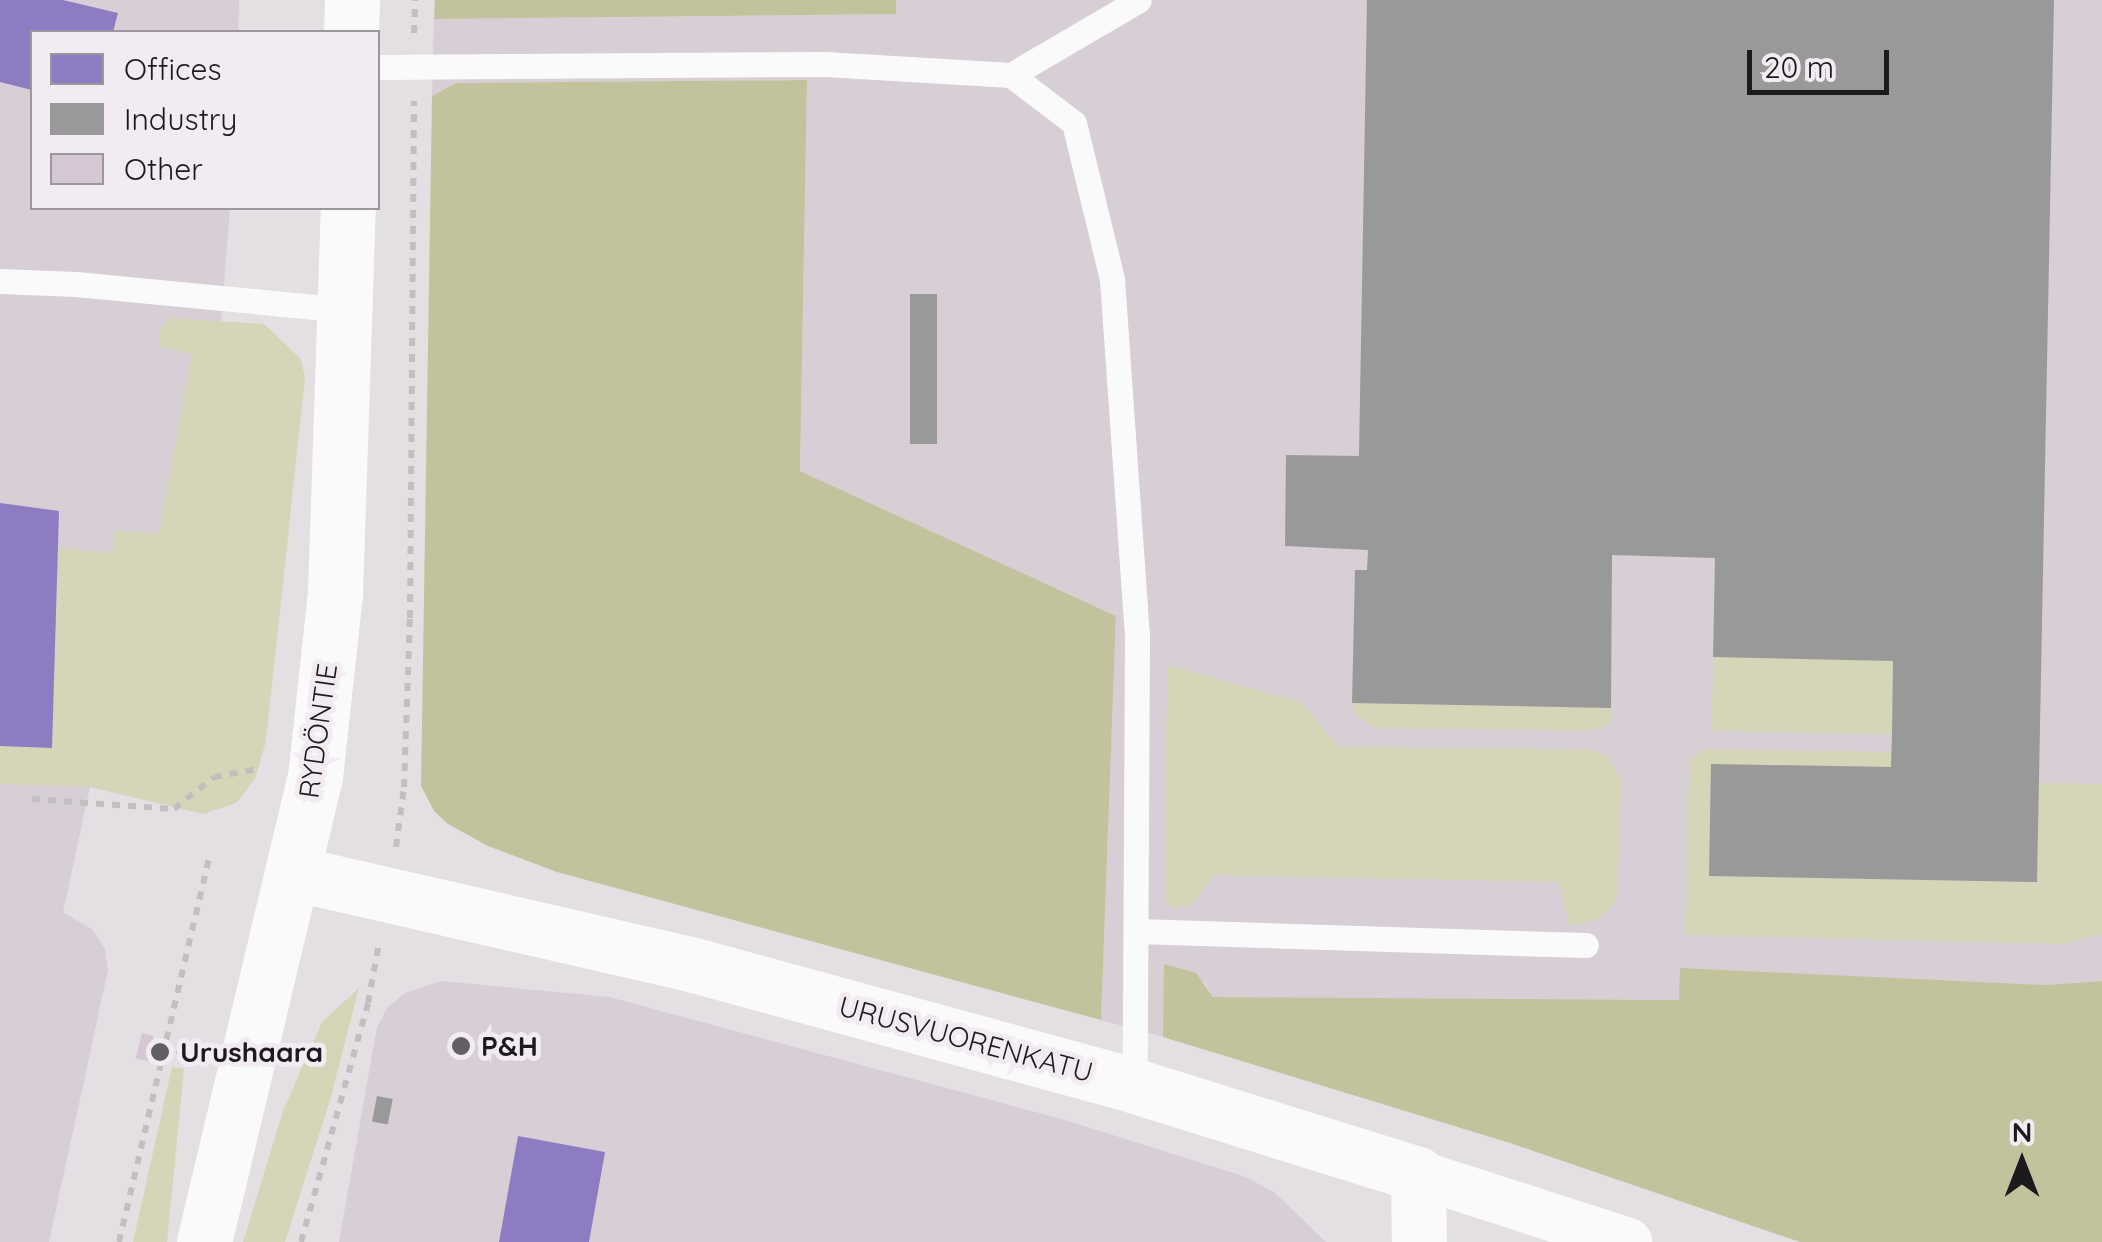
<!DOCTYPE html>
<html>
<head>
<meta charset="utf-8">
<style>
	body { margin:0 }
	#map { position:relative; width:2102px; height:1242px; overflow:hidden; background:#e4dfe3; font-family:Quicksand,sans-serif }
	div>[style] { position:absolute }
	.built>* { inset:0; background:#d7ced6 }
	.green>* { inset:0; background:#d5d6b8; transform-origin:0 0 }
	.forest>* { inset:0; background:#c2c39c }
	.offices>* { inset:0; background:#8e7cc3 }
	.industry>* { inset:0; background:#999; transform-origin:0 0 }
	.building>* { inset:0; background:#d5c8d4; transform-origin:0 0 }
	.path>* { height:6px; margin-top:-3px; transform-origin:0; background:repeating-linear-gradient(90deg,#c1c0c1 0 8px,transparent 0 16px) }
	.service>* { height:25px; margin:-12.5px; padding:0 12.5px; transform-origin:12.5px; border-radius:12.5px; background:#fbfafb }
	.minor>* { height:48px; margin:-24px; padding:0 24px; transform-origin:24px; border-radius:24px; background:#fbfafb }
	.tertiary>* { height:55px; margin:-27.5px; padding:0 27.5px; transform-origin:27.5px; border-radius:27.5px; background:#fbfafb }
	.dots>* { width:28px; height:28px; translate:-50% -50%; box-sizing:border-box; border:5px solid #f2ebf1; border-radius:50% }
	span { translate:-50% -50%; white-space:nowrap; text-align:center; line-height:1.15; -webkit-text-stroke:10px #f2ebf1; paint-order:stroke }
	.street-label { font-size:28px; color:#1c1a1c }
	.poi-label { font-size:28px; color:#1c1a1c; font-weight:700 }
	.left { translate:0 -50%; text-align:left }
	.legend { position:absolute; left:30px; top:30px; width:350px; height:180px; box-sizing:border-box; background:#f2ebf1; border:2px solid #9c979c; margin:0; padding:12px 18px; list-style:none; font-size:30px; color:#1c1a1c }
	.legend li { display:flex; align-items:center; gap:20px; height:50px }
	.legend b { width:50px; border:2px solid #9c979c }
	.north { position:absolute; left:1972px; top:1112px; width:100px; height:100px; -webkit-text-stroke:8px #f2ebf1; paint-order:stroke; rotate:0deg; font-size:28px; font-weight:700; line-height:40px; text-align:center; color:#1c1a1c }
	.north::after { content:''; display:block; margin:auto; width:35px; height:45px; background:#1c1a1c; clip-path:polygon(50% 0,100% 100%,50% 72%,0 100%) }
	.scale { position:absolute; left:1747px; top:50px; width:142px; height:45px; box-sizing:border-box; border:5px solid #1c1a1c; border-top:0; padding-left:12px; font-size:30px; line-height:35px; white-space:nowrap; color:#1c1a1c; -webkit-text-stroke:8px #f2ebf1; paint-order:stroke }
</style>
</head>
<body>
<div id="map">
	<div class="built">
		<i style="clip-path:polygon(0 0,239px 0,238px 32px,32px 32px,32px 208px,230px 208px,221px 323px,90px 787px,63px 912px,93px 930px,105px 949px,108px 970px,49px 1242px,0 1242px)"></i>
		<i style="clip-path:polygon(896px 0,2102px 0,2102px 981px,2046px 985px,1680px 969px,1680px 1000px,1213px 997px,1205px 983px,1165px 964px,1163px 1037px,1101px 1020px,1116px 616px,800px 471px,807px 80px,456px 83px,432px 96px,434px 19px,895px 14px)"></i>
		<i style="clip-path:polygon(441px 981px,609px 997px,1065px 1120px,1246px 1177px,1275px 1193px,1326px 1242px,339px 1242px,377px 1027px,388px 1007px,405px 993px)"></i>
	</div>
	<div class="green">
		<i style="clip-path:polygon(172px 318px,264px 324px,301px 359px,305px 378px,266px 741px,255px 779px,236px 803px,203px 814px,90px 787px,0 784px,0 746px,52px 747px,58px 548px,112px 553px,115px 531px,159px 534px,192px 354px,159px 346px,160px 328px)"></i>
		<i style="left:1713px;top:657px;width:180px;height:74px;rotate:1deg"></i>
		<i style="clip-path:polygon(1167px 665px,1301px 702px,1339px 747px,1587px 749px,1607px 756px,1621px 780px,1617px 898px,1613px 906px,1596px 920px,1569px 925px,1559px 882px,1214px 875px,1194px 903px,1175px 909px,1165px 903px)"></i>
		<i style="clip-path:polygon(1352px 703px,1611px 708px,1611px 719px,1609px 724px,1592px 731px,1375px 728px,1358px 716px)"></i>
		<i style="clip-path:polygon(1702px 749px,1891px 752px,1891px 767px,1711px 764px,1709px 876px,2037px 882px,2039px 783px,2102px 784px,2102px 935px,2063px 944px,1686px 935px,1689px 763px)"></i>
		<i style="clip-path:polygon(359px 988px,331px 1097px,285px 1242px,243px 1242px,283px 1111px,322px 1022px)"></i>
		<i style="clip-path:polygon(172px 1067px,184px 1069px,167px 1242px,133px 1242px)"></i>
	</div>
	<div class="forest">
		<i style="clip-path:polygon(435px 0,896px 0,896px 14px,434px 19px)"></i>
		<i style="clip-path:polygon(807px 80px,800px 471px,1116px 616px,1101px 1020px,557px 872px,488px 846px,448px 824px,434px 811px,421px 786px,432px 96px,456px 83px)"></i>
		<i style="clip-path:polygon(1164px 964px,1196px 973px,1213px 997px,1679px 1000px,1680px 968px,2046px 985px,2102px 981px,2102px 1242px,1800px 1242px,1510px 1143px,1163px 1037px)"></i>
	</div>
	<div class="offices">
		<i style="clip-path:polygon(0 0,63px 0,118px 13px,113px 32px,32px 32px,32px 90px,0 82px)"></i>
		<i style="clip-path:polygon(0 503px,59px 511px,52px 748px,0 746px)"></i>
		<i style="clip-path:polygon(518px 1136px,605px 1152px,589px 1242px,499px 1242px)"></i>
	</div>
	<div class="industry">
		<i style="clip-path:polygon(1367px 0,2054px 0,2037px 882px,1709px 876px,1711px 764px,1891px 767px,1892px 734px,1893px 661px,1713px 657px,1715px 558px,1612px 555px,1611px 708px,1352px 703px,1355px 570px,1367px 570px,1368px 550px,1285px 546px,1286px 455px,1359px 456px)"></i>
		<i style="left:910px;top:294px;width:27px;height:150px"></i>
		<i style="left:377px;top:1096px;width:16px;height:26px;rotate:11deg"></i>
	</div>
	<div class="building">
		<i style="left:142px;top:1033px;width:12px;height:26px;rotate:14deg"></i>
	</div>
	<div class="path">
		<i style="left:414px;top:33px;width:33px;rotate:-88deg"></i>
		<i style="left:32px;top:799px;width:142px;rotate:4deg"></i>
		<i style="left:174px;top:809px;width:51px;rotate:-38.7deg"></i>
		<i style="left:214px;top:777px;width:45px;rotate:-10.3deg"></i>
		<i style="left:396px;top:847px;width:61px;rotate:-82.4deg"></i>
		<i style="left:404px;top:787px;width:169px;rotate:-88deg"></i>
		<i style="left:410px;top:618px;width:517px;rotate:-89.56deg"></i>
		<i style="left:161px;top:1047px;width:28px;rotate:13deg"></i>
		<i style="left:119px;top:1242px;width:394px;rotate:-76.8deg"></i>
		<i style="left:301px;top:1242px;width:248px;rotate:-74.3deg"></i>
		<i style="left:368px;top:1003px;width:61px;rotate:-79.6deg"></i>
	</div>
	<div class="service">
		<i style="left:378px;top:67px;width:447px;rotate:-0.4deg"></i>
		<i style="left:825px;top:64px;width:186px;rotate:3.4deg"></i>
		<i style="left:1011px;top:75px;width:79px;rotate:37.3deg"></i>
		<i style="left:1074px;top:123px;width:161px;rotate:76.3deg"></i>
		<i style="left:1112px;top:279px;width:357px;rotate:86deg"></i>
		<i style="left:1137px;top:635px;width:451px;rotate:90.3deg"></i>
		<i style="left:1011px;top:75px;width:148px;rotate:-30.4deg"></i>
		<i style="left:0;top:281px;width:76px;rotate:2.3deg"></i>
		<i style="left:76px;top:284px;width:271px;rotate:5.5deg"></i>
		<i style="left:1137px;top:931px;width:449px;rotate:1.8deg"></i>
	</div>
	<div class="minor">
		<i style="left:1418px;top:1174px;width:221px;rotate:17.9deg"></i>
	</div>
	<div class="tertiary">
		<i style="left:351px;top:32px;width:32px;rotate:-88deg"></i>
		<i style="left:293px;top:873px;width:411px;rotate:12.9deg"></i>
		<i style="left:694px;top:965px;width:457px;rotate:15.3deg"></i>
		<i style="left:1135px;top:1086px;width:296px;rotate:17.3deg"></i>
		<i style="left:1418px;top:1174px;width:68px;rotate:89.2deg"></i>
		<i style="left:204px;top:1242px;width:478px;rotate:-76.6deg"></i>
		<i style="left:315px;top:777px;width:184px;rotate:-83.8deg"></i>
		<i style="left:335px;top:594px;width:386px;rotate:-88.1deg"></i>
	</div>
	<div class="dots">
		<i style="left:461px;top:1046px;background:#625f62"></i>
		<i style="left:160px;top:1052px;background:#625f62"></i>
	</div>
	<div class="street-label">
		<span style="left:318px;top:731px;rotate:-82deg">RYDÖNTIE</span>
		<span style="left:966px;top:1039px;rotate:15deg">URUSVUORENKATU</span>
	</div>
	<div class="poi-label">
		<span class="left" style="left:481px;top:1046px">P&amp;H</span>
		<span class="left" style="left:180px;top:1052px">Urushaara</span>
	</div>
	<ul class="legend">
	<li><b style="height:28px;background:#8e7cc3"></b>Offices</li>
	<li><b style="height:28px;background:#999"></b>Industry</li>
	<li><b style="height:28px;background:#d5c8d4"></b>Other</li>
	</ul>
	<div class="north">N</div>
	<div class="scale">20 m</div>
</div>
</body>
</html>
